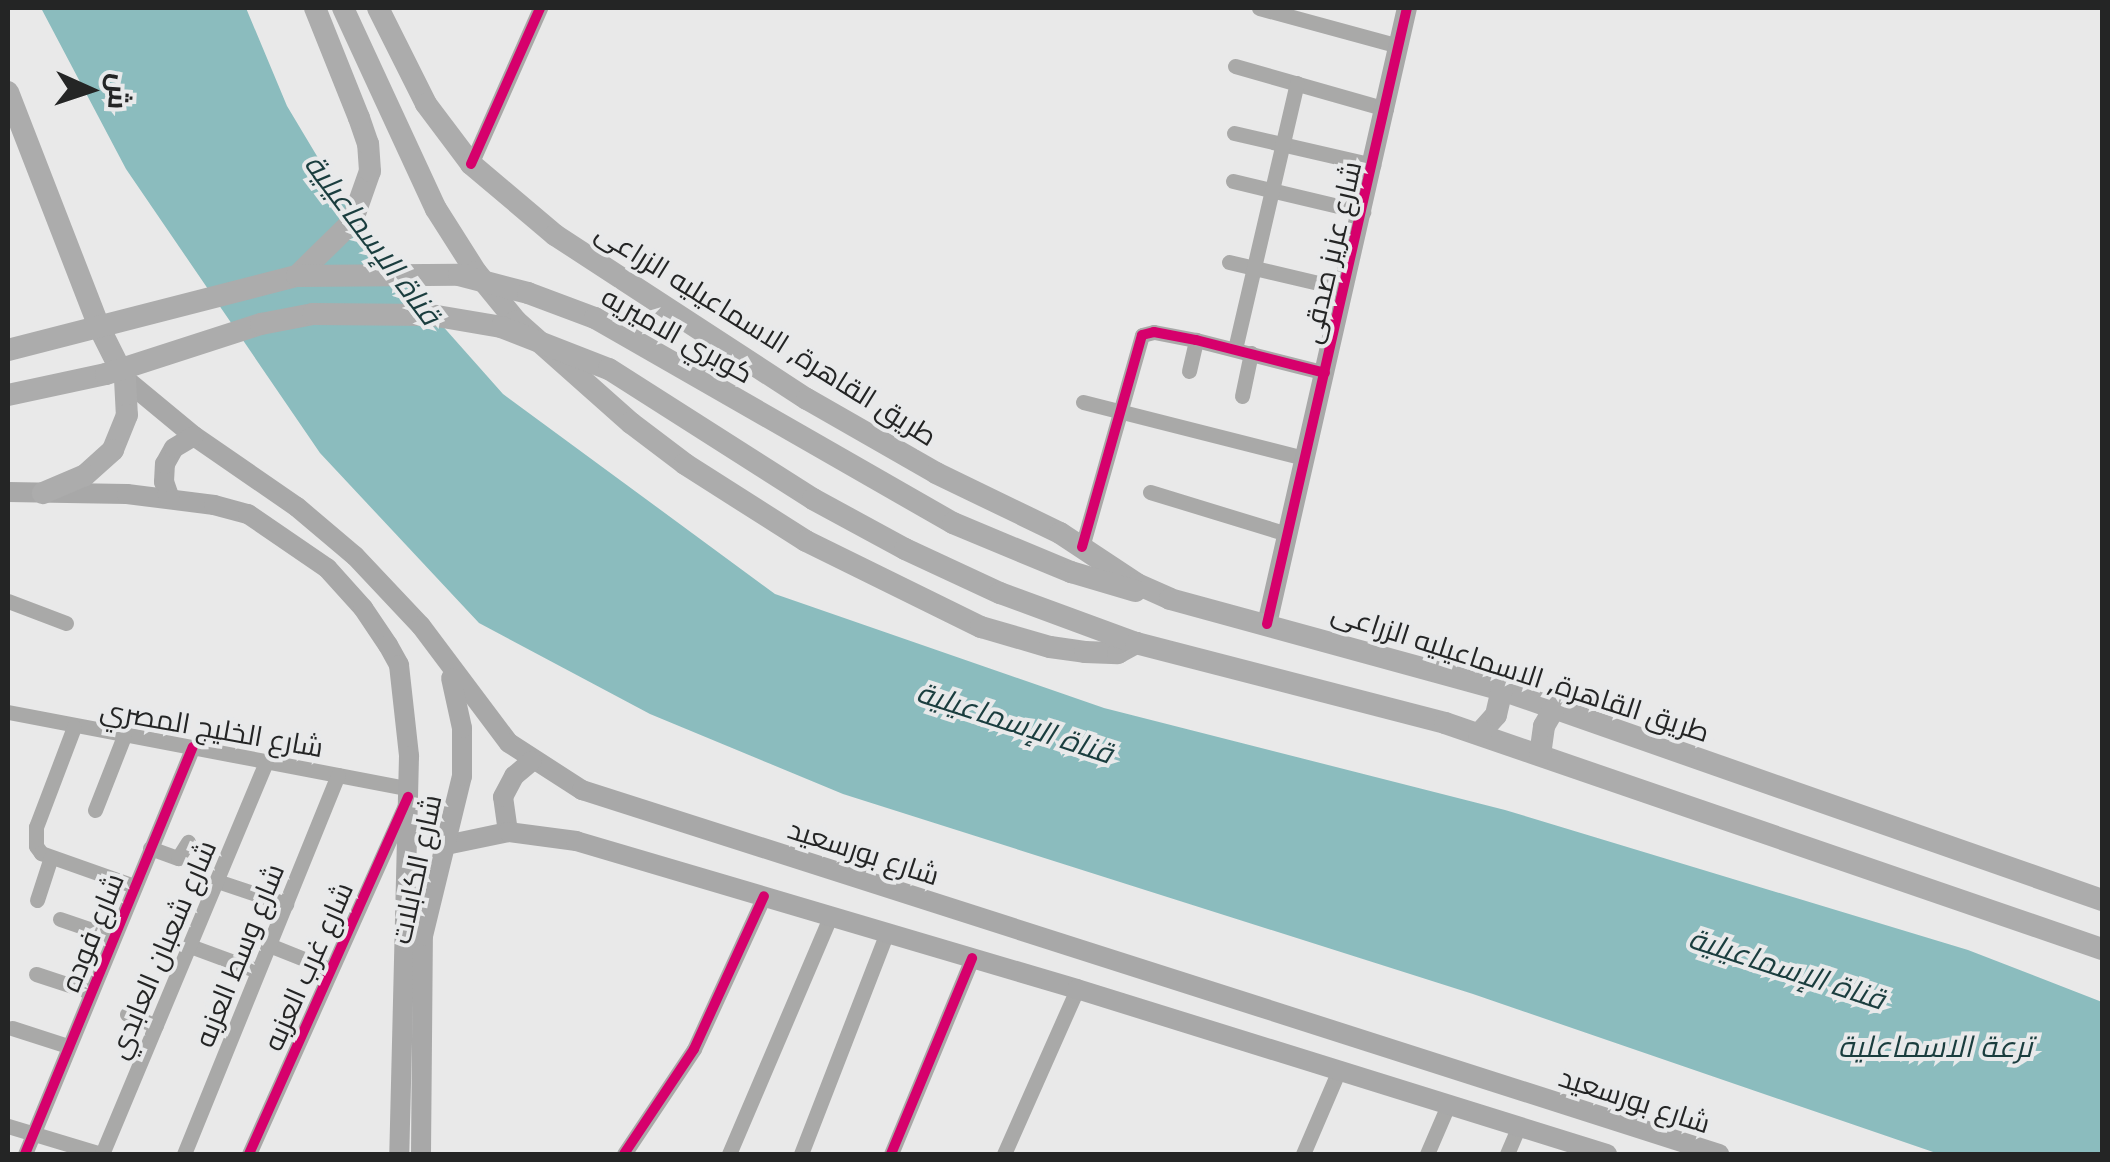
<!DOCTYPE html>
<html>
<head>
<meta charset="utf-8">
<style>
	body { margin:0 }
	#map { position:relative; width:2110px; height:1162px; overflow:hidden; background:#e9e9e9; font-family:"Noto Sans",Cairo,sans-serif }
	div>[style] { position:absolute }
	.water>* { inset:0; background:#8bbcbe }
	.street>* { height:15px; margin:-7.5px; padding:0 7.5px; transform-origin:7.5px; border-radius:7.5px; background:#a9a9a8 }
	.secondary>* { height:20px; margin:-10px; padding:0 10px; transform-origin:10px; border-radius:10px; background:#a8a8a8 }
	.primary>* { height:22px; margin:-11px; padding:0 11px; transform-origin:11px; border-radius:11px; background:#acacac }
	.cycleway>* { height:10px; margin:-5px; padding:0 5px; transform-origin:5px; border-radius:5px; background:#d6006c }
	span { translate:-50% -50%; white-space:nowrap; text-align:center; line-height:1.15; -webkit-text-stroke:8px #e8e9ea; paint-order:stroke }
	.street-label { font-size:28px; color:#242525 }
	.water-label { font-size:30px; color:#1a3d3e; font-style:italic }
	.frame { position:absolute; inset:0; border:10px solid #242525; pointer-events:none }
	.north { position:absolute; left:40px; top:40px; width:100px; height:100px; -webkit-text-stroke:8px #e8e9ea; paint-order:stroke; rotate:93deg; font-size:28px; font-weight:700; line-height:40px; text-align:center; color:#242525 }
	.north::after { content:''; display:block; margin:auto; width:35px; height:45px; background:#242525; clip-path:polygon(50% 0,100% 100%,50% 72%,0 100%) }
</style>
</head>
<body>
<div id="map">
	<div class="water">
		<i style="clip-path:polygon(41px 8px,246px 8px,287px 106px,369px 243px,503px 394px,775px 594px,1104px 708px,1505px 810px,1968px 950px,2102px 1002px,2102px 1154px,1939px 1154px,1473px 994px,843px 794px,650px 714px,479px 623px,320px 453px,126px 169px)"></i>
	</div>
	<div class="street">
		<i style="left:1259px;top:8px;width:145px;rotate:15.2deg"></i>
		<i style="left:1235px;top:66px;width:157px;rotate:15.9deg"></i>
		<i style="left:1234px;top:133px;width:143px;rotate:13deg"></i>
		<i style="left:471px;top:164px;width:171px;rotate:-66.1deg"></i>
		<i style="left:1233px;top:181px;width:134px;rotate:13.4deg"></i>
		<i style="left:1229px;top:262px;width:118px;rotate:13.2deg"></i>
		<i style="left:1235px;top:349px;width:273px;rotate:-76.9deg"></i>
		<i style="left:1189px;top:371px;width:32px;rotate:-77deg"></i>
		<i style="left:1242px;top:396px;width:44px;rotate:-78.2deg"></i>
		<i style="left:1083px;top:402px;width:229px;rotate:14.2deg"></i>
		<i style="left:1150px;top:492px;width:143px;rotate:17deg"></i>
		<i style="left:1082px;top:547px;width:220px;rotate:-74.2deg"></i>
		<i style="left:1142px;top:335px;width:12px;rotate:-14deg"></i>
		<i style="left:1154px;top:332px;width:43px;rotate:10.8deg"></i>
		<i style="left:1196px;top:340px;width:133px;rotate:14.3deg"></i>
		<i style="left:8px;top:601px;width:62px;rotate:20.8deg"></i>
		<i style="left:8px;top:712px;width:407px;rotate:10.8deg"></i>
		<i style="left:74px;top:727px;width:107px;rotate:110.8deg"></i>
		<i style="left:36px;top:827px;width:19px;rotate:90deg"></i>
		<i style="left:36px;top:846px;width:9px;rotate:54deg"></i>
		<i style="left:41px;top:853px;width:99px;rotate:19.5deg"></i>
		<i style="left:95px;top:810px;width:79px;rotate:-68.6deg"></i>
		<i style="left:150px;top:848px;width:30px;rotate:20deg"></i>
		<i style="left:178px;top:858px;width:19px;rotate:-58deg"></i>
		<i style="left:217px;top:881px;width:73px;rotate:18.4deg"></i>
		<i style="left:37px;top:900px;width:45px;rotate:-72deg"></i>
		<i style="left:60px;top:919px;width:56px;rotate:18.8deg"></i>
		<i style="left:269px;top:945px;width:65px;rotate:21.8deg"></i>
		<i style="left:190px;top:946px;width:72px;rotate:20.2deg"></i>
		<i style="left:36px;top:974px;width:58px;rotate:18.1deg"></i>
		<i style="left:127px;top:1014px;width:31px;rotate:22deg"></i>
		<i style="left:12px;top:1028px;width:59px;rotate:17.8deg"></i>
		<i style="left:8px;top:1126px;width:97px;rotate:16.8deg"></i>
		<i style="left:25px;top:1154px;width:440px;rotate:-67.6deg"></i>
		<i style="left:102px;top:1154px;width:426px;rotate:-67.3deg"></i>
		<i style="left:184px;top:1154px;width:409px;rotate:-67.9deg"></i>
		<i style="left:249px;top:1154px;width:382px;rotate:-65.9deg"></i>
		<i style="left:624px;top:1154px;width:126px;rotate:-56.3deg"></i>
		<i style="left:694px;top:1049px;width:168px;rotate:-65.4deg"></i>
		<i style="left:729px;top:1154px;width:260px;rotate:-66.9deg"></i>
		<i style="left:801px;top:1154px;width:238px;rotate:-68.8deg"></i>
		<i style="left:891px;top:1154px;width:212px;rotate:-67.5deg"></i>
		<i style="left:1004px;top:1154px;width:180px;rotate:-66.1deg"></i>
		<i style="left:1303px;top:1154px;width:91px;rotate:-66.8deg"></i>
		<i style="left:1427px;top:1154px;width:56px;rotate:-66.7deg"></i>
		<i style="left:1507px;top:1154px;width:30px;rotate:-67deg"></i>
	</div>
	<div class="secondary">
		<i style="left:125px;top:379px;width:89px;rotate:39.6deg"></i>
		<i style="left:194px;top:436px;width:125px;rotate:34.6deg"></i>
		<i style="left:297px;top:507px;width:76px;rotate:40.2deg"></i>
		<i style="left:355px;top:556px;width:96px;rotate:46.7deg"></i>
		<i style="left:421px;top:626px;width:146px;rotate:53.1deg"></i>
		<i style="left:509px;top:743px;width:87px;rotate:32.8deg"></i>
		<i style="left:582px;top:790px;width:1194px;rotate:17.75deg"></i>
		<i style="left:8px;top:492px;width:119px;rotate:1deg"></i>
		<i style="left:127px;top:494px;width:88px;rotate:7.2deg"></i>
		<i style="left:214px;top:505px;width:35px;rotate:15deg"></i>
		<i style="left:248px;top:514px;width:96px;rotate:34.4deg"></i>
		<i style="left:327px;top:568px;width:54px;rotate:48deg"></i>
		<i style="left:363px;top:608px;width:45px;rotate:56deg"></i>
		<i style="left:388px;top:645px;width:23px;rotate:61deg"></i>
		<i style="left:399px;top:665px;width:92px;rotate:83.7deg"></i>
		<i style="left:409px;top:756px;width:398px;rotate:91.4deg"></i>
		<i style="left:170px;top:499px;width:18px;rotate:-109deg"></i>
		<i style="left:164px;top:482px;width:18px;rotate:-87deg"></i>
		<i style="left:165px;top:464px;width:18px;rotate:-61deg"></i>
		<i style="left:174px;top:448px;width:23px;rotate:-31deg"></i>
		<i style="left:1267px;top:624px;width:632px;rotate:-77.2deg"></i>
		<i style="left:508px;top:832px;width:35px;rotate:-98deg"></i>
		<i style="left:503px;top:797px;width:24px;rotate:-62deg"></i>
		<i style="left:514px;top:776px;width:23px;rotate:-40deg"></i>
		<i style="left:446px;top:845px;width:63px;rotate:-11.8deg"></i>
		<i style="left:508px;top:832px;width:69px;rotate:7.5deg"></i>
		<i style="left:576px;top:841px;width:522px;rotate:16.46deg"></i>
		<i style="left:1077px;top:989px;width:555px;rotate:17.29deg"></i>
		<i style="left:421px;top:1154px;width:218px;rotate:-89.5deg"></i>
		<i style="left:423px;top:936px;width:165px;rotate:-76.3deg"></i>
		<i style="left:462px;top:776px;width:48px;rotate:-90deg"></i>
		<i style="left:462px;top:728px;width:51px;rotate:-102.4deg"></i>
	</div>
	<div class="primary">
		<i style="left:343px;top:8px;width:221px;rotate:65.2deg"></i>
		<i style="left:436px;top:209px;width:75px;rotate:57.6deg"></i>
		<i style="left:476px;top:272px;width:63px;rotate:50.8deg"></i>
		<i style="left:516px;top:321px;width:154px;rotate:41.6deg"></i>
		<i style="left:631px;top:423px;width:68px;rotate:37.2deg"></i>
		<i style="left:685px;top:464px;width:143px;rotate:32.5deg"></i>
		<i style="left:806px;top:541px;width:195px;rotate:26.2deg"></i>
		<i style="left:981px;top:627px;width:72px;rotate:16.2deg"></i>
		<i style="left:1050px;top:647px;width:35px;rotate:8deg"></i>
		<i style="left:1085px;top:652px;width:33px;rotate:2deg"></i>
		<i style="left:1118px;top:653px;width:21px;rotate:-29deg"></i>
		<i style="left:378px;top:8px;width:107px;rotate:63.4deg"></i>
		<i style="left:426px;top:104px;width:75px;rotate:53.1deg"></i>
		<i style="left:471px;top:164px;width:110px;rotate:40.2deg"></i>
		<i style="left:555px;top:235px;width:301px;rotate:33.1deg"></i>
		<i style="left:807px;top:399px;width:149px;rotate:29.8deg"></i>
		<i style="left:936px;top:473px;width:138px;rotate:25.8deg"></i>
		<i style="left:1060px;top:533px;width:92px;rotate:33.5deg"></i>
		<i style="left:1137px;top:584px;width:36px;rotate:24deg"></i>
		<i style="left:1170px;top:599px;width:344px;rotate:15.3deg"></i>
		<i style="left:1502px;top:690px;width:636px;rotate:19.29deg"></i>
		<i style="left:8px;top:92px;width:252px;rotate:68.8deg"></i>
		<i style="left:99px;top:327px;width:58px;rotate:63.4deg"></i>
		<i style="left:125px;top:379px;width:36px;rotate:87deg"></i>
		<i style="left:127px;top:415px;width:38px;rotate:112deg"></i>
		<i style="left:113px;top:450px;width:38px;rotate:138deg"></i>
		<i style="left:85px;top:475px;width:46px;rotate:156.8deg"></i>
		<i style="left:297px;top:276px;width:77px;rotate:-44.5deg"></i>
		<i style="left:352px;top:222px;width:54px;rotate:-70.6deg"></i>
		<i style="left:370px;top:171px;width:27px;rotate:-94deg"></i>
		<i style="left:368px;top:144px;width:28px;rotate:-109deg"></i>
		<i style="left:359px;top:118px;width:118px;rotate:-111.8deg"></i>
		<i style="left:8px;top:350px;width:298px;rotate:-14.4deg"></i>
		<i style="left:297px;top:276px;width:162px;rotate:-0.4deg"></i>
		<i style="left:459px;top:275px;width:71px;rotate:14.6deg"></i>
		<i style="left:528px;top:293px;width:72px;rotate:20.5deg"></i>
		<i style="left:595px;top:318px;width:413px;rotate:29.8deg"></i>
		<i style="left:953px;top:523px;width:128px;rotate:22.6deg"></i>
		<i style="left:1071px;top:572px;width:67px;rotate:16.5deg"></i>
		<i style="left:8px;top:395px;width:100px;rotate:-12.1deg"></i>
		<i style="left:106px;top:374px;width:163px;rotate:-17.9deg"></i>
		<i style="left:261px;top:324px;width:53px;rotate:-10.9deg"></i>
		<i style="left:313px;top:314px;width:118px;rotate:0.5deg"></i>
		<i style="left:431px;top:315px;width:71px;rotate:9.7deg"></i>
		<i style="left:501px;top:327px;width:116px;rotate:21.3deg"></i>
		<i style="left:609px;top:369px;width:242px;rotate:32.5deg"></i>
		<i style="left:813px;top:499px;width:105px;rotate:28.5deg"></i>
		<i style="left:905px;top:549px;width:105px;rotate:24.9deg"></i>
		<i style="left:1000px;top:593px;width:145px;rotate:20.2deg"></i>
		<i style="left:1136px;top:643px;width:319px;rotate:14.5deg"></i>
		<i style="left:1445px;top:723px;width:695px;rotate:18.98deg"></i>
		<i style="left:1479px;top:734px;width:25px;rotate:-48deg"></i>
		<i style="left:1496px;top:715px;width:26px;rotate:-77deg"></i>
		<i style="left:1540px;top:755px;width:29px;rotate:-82deg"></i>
		<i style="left:1544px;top:726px;width:20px;rotate:-60deg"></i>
	</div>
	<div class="cycleway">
		<i style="left:471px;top:164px;width:171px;rotate:-66.1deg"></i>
		<i style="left:1082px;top:547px;width:220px;rotate:-74.2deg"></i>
		<i style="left:1142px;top:335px;width:12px;rotate:-14deg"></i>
		<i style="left:1154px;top:332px;width:43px;rotate:10.8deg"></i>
		<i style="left:1196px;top:340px;width:133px;rotate:14.3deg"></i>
		<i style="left:1267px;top:624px;width:632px;rotate:-77.2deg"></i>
		<i style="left:25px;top:1154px;width:440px;rotate:-67.6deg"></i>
		<i style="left:249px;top:1154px;width:391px;rotate:-66deg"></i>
		<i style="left:624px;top:1154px;width:126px;rotate:-56.3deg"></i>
		<i style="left:694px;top:1049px;width:168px;rotate:-65.4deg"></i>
		<i style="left:891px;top:1154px;width:212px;rotate:-67.5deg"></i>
	</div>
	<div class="street-label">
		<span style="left:1330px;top:252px;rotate:-77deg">شارع عزيز صدقى</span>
		<span style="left:767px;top:333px;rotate:32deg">طريق القاهرة, الاسماعيليه الزراعى</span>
		<span style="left:678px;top:334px;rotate:29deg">كوبري الاميريه</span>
		<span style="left:1521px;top:671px;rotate:18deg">طريق القاهرة, الاسماعيليه الزراعى</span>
		<span style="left:212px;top:727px;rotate:10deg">شارع الخليج المصري</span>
		<span style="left:864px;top:851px;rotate:18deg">شارع بورسعيد</span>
		<span style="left:415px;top:869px;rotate:-78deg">شارع الكابلات</span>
		<span style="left:91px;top:932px;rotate:-68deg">شارع فوده</span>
		<span style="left:161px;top:949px;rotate:-67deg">شارع شعبان العابدي</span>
		<span style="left:238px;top:955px;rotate:-68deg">شارع وسط العزبه</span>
		<span style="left:307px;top:966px;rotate:-66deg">شارع غرب العزبه</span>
		<span style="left:1635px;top:1099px;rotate:18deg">شارع بورسعيد</span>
	</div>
	<div class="water-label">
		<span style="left:373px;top:239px;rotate:53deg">قناة الإسماعيلية</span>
		<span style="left:1015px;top:722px;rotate:18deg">قناة الإسماعيلية</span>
		<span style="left:1787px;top:968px;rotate:18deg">قناة الإسماعيلية</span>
		<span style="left:1935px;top:1046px">ترعة الاسماعلية</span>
	</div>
	<div class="frame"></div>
	<div class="north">ش</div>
</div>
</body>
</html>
